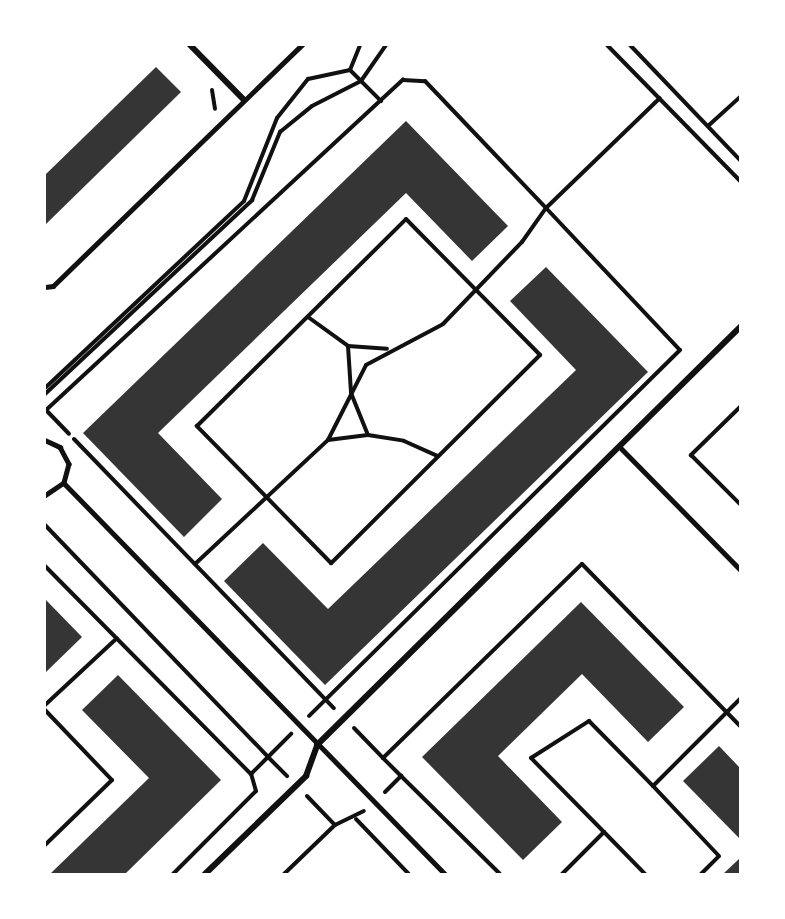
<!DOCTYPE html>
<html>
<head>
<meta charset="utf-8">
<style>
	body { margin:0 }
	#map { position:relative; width:785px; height:919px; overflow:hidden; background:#fff; font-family:"Sofia Sans Condensed",sans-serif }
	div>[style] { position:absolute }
	.building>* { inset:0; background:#353535 }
	.path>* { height:4px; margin:-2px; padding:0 2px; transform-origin:2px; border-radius:2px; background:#111 }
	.service>* { height:4.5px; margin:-2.25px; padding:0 2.25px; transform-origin:2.25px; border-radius:2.25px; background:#111 }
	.minor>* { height:6px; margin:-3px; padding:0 3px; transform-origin:3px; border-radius:3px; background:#111 }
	span { translate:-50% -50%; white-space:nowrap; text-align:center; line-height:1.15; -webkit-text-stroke:5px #fff; paint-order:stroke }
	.frame { position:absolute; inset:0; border:46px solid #fff; pointer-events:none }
</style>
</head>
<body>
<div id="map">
	<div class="building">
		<i style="clip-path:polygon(156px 67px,181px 92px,45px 225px,45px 175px)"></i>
		<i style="clip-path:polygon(406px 121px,508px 226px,472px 261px,406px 193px,158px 433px,222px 499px,184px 537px,83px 433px)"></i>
		<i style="clip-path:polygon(546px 267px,648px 372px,325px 685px,224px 581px,263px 543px,328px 609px,576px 370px,510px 301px)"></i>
		<i style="clip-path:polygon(45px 599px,82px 637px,46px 672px,45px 671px)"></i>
		<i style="clip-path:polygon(581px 602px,684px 707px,648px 742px,582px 674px,498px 756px,562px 822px,523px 860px,422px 757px)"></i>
		<i style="clip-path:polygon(118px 675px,221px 780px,125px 874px,50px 874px,149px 778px,82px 710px)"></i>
		<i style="clip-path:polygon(719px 746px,740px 768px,740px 839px,683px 781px)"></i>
		<i style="clip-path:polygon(740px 858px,740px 874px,723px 874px)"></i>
	</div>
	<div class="path">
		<i style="left:607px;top:45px;width:190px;rotate:45.6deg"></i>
		<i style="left:630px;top:45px;width:159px;rotate:46.3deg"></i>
		<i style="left:350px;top:70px;width:44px;rotate:45deg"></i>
		<i style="left:212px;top:90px;width:19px;rotate:81deg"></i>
		<i style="left:708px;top:126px;width:43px;rotate:-42.2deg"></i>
		<i style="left:406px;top:219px;width:191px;rotate:45.4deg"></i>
		<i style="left:540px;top:355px;width:295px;rotate:135.1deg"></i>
		<i style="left:331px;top:563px;width:192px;rotate:-134.4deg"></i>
		<i style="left:197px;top:426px;width:294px;rotate:-44.7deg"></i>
		<i style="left:308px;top:317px;width:49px;rotate:35.9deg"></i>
		<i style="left:348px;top:346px;width:39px;rotate:4deg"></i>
		<i style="left:348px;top:346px;width:47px;rotate:86.3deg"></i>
		<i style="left:351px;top:393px;width:45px;rotate:68deg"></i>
		<i style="left:45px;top:388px;width:273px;rotate:-43.2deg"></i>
		<i style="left:244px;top:201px;width:89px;rotate:-68.3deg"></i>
		<i style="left:277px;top:118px;width:50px;rotate:-51.5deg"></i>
		<i style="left:308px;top:79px;width:43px;rotate:-12.1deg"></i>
		<i style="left:350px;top:70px;width:27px;rotate:-68deg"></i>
		<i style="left:45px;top:394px;width:284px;rotate:-43.1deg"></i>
		<i style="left:252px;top:200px;width:74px;rotate:-67.6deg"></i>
		<i style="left:280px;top:132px;width:41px;rotate:-39.1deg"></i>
		<i style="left:312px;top:106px;width:55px;rotate:-27deg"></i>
		<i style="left:361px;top:81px;width:44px;rotate:-55.2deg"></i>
		<i style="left:740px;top:407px;width:69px;rotate:135.6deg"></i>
		<i style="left:691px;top:455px;width:69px;rotate:45deg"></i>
		<i style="left:46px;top:410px;width:33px;rotate:46deg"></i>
		<i style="left:45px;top:411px;width:488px;rotate:-42.8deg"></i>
		<i style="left:403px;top:80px;width:22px;rotate:3deg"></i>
		<i style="left:425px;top:81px;width:175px;rotate:46.4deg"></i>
		<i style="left:546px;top:208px;width:158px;rotate:-44deg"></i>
		<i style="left:74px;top:439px;width:374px;rotate:46deg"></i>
		<i style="left:328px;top:440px;width:40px;rotate:-7.1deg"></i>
		<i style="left:368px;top:435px;width:36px;rotate:9deg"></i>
		<i style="left:404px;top:441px;width:37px;rotate:24deg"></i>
		<i style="left:45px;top:525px;width:322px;rotate:46.1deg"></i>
		<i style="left:268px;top:757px;width:33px;rotate:-45deg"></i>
		<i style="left:195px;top:564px;width:182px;rotate:-43deg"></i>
		<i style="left:328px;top:440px;width:84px;rotate:-63.1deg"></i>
		<i style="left:366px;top:365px;width:87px;rotate:-28deg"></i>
		<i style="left:443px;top:324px;width:114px;rotate:-46.1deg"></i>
		<i style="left:522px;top:242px;width:42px;rotate:-54.8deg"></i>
		<i style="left:546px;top:208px;width:195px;rotate:46.7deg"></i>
		<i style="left:680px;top:350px;width:521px;rotate:135.39deg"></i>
		<i style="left:45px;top:566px;width:293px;rotate:45.3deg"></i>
		<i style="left:251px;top:774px;width:24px;rotate:-45deg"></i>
		<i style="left:268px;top:757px;width:27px;rotate:45deg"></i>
		<i style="left:45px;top:705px;width:98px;rotate:-42.9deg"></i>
		<i style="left:45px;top:710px;width:97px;rotate:46.3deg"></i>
		<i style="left:112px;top:780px;width:93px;rotate:135.9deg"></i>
		<i style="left:354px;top:728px;width:42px;rotate:46deg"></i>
		<i style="left:401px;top:776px;width:139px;rotate:44.7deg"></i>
		<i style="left:385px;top:792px;width:23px;rotate:-45deg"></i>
		<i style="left:401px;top:776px;width:25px;rotate:-135deg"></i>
		<i style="left:383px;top:758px;width:278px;rotate:-44.3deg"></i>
		<i style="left:582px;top:564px;width:226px;rotate:45.7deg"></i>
		<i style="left:307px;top:796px;width:40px;rotate:46deg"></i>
		<i style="left:335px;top:825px;width:32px;rotate:-26deg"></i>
		<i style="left:356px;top:819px;width:76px;rotate:46.1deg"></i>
		<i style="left:604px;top:832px;width:104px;rotate:-134.6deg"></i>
		<i style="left:531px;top:758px;width:69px;rotate:-32.5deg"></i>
		<i style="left:589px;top:721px;width:91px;rotate:45.4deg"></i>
		<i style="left:173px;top:874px;width:117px;rotate:-45deg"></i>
		<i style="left:256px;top:791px;width:18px;rotate:-106deg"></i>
		<i style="left:284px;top:874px;width:71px;rotate:-43.9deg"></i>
		<i style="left:562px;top:874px;width:59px;rotate:-45deg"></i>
		<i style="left:604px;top:832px;width:59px;rotate:45.7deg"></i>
		<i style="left:701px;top:874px;width:25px;rotate:-45deg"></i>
		<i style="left:719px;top:856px;width:96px;rotate:-133.3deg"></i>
		<i style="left:653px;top:786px;width:123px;rotate:-45deg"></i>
	</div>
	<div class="service">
		<i style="left:45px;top:287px;width:8px;rotate:-7deg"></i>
		<i style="left:53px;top:286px;width:347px;rotate:-44.1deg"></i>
		<i style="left:45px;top:440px;width:17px;rotate:25deg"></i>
		<i style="left:60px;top:447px;width:19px;rotate:62deg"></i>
		<i style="left:69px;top:464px;width:20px;rotate:105deg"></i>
		<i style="left:64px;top:483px;width:23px;rotate:146deg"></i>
		<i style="left:619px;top:446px;width:173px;rotate:45.5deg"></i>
		<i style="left:64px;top:483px;width:546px;rotate:45.74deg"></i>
	</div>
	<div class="minor">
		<i style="left:190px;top:45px;width:77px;rotate:45.5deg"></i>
		<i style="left:205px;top:874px;width:141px;rotate:-44.1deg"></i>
		<i style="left:306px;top:776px;width:33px;rotate:-70deg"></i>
		<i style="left:317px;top:745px;width:595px;rotate:-44.66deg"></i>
	</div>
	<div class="frame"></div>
</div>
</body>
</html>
